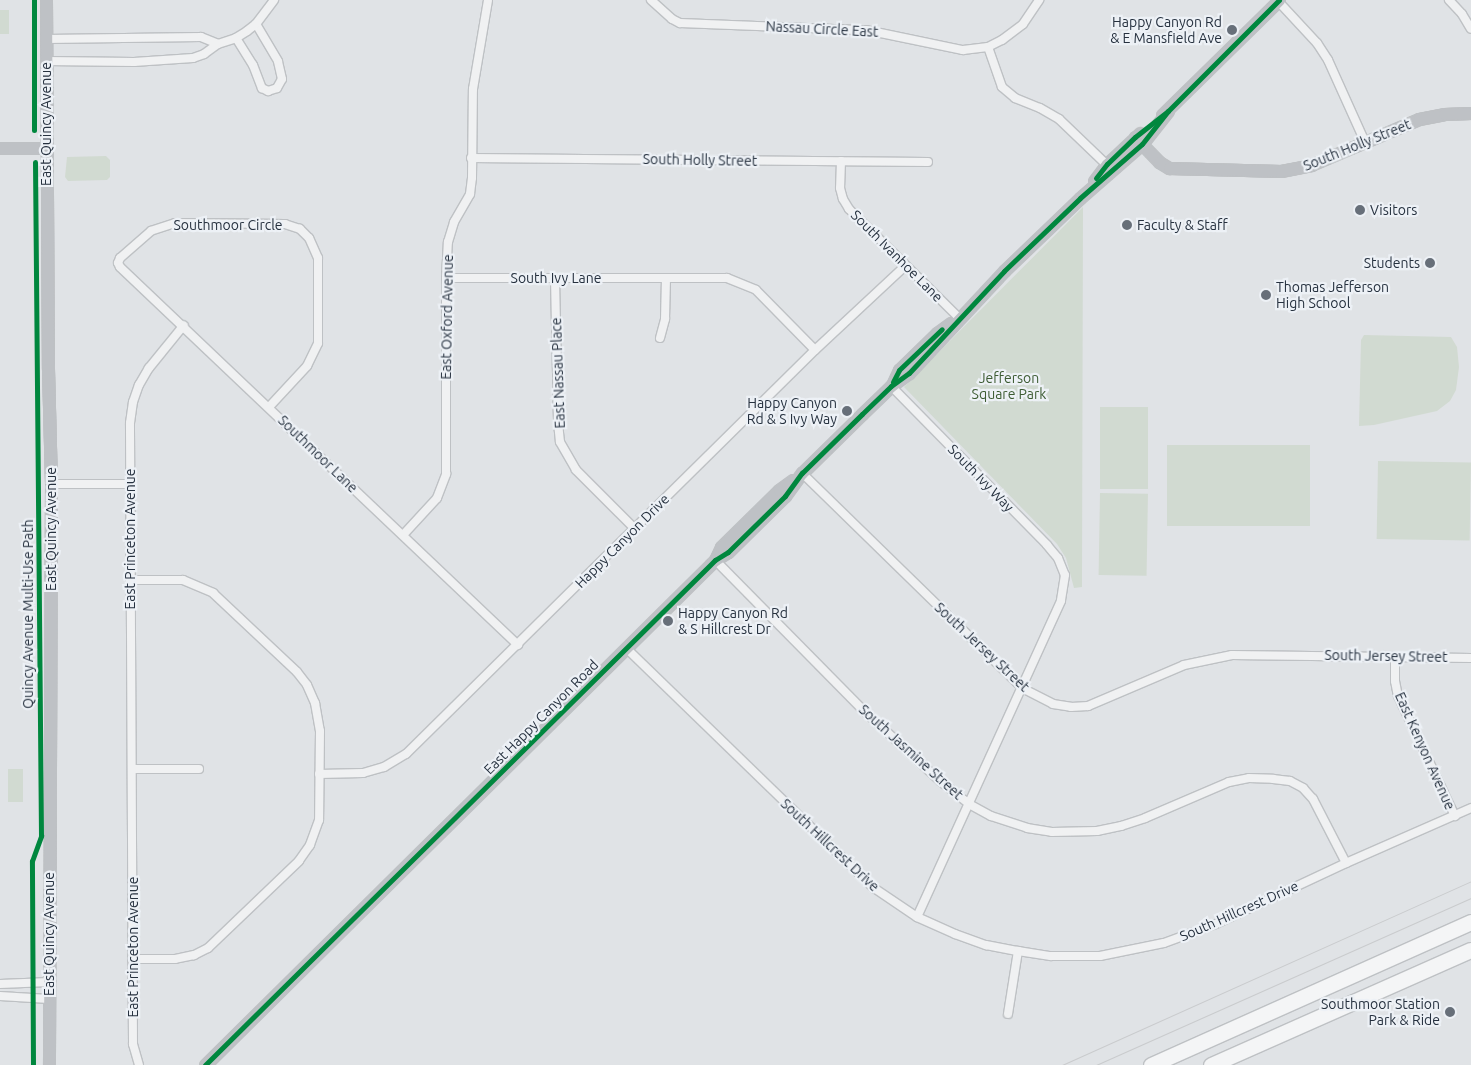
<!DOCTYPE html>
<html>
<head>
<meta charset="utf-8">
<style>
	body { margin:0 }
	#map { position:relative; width:1471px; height:1065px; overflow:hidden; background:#e0e3e6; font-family:Ubuntu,sans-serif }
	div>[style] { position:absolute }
	.green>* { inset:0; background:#d1dad1; transform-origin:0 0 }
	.roads { filter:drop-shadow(1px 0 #bec1c4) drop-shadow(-1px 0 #bec1c4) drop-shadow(0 1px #bec1c4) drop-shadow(0 -1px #bec1c4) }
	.street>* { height:8px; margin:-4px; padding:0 4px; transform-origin:4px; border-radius:4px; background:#f0f1f2 }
	.secondary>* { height:11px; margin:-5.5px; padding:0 5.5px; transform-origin:5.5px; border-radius:5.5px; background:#bec1c5 }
	.highway>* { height:15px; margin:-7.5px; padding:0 7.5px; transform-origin:7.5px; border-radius:7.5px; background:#f4f5f6 }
	.tram>* { height:1px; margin:-0.5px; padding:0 0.5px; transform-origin:0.5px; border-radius:0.5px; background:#c9cbcd }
	.cycleway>* { height:5px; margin:-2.5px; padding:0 2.5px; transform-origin:2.5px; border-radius:2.5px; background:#00873e }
	.dots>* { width:14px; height:14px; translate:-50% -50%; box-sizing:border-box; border:2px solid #edf1f6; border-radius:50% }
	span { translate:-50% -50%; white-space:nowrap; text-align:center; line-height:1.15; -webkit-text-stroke:4.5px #edf1f6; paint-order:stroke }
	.poi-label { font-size:14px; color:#26313f }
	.right { translate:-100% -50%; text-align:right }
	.left { translate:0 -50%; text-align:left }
	.street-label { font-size:14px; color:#26313f }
	.park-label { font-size:14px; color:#3d5c33 }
</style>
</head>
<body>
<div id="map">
	<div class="green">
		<i style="left:0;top:10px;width:9px;height:24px"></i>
		<i style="clip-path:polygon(106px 156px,110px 160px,110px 177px,107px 180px,68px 181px,65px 177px,67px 157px)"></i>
		<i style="clip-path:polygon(1083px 207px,1082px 587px,1074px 588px,1066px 558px,1057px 544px,904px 387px)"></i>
		<i style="clip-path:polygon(1364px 335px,1451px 337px,1457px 347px,1459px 367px,1456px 390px,1450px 401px,1437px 411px,1374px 425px,1359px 426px,1361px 340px)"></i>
		<i style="left:1100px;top:407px;width:48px;height:82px"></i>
		<i style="left:1167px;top:445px;width:143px;height:81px"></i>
		<i style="left:1378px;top:461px;width:93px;height:78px;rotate:1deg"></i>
		<i style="left:1100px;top:493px;width:48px;height:82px;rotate:1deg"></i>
		<i style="left:8px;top:769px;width:15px;height:33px"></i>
	</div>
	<div class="roads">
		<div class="street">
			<i style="left:651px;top:0;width:28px;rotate:42deg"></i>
			<i style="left:672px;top:19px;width:9px;rotate:27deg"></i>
			<i style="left:680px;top:23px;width:186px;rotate:2.2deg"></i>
			<i style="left:866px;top:30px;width:99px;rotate:11.7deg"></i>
			<i style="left:963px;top:50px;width:25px;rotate:-7deg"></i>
			<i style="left:988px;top:47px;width:16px;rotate:-27deg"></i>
			<i style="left:1002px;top:40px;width:26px;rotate:-37deg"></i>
			<i style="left:1023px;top:24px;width:29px;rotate:-56deg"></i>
			<i style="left:1277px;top:0;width:59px;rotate:47.1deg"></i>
			<i style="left:1317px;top:43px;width:20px;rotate:57deg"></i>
			<i style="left:1328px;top:60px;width:90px;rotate:65.7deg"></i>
			<i style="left:1449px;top:0;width:19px;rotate:47deg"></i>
			<i style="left:1462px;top:14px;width:17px;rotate:59deg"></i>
			<i style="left:236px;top:38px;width:32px;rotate:58deg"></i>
			<i style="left:253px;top:65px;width:25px;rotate:69deg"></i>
			<i style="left:262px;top:88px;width:7px;rotate:27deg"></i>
			<i style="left:268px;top:91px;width:9px;rotate:-18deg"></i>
			<i style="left:277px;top:88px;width:10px;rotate:-61deg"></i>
			<i style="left:282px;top:79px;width:18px;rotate:-103deg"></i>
			<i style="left:278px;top:61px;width:43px;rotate:-120.7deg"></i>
			<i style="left:46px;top:39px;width:155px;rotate:-0.7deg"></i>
			<i style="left:201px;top:37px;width:18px;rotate:22deg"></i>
			<i style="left:988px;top:47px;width:42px;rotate:70.7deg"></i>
			<i style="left:1002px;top:87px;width:17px;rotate:40deg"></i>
			<i style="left:1015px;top:98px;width:27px;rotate:22deg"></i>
			<i style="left:1040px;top:108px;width:22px;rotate:30deg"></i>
			<i style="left:1059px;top:119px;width:69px;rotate:43.8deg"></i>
			<i style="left:46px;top:61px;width:88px;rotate:0.7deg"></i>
			<i style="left:134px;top:62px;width:59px;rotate:-3.9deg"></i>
			<i style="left:193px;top:58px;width:12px;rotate:-20deg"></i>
			<i style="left:204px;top:54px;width:17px;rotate:-36deg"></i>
			<i style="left:218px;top:44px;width:19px;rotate:-18deg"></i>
			<i style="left:236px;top:38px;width:13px;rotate:-32deg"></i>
			<i style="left:247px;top:31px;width:11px;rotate:-38deg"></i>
			<i style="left:256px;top:24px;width:30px;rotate:-53deg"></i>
			<i style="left:471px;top:158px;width:457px;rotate:0.5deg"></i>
			<i style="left:841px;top:161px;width:27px;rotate:92deg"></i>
			<i style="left:840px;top:188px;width:11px;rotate:75deg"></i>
			<i style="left:843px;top:199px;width:12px;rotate:59deg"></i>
			<i style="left:849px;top:209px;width:155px;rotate:44.7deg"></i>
			<i style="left:446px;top:278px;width:281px"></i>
			<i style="left:727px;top:278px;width:31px;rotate:22deg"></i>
			<i style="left:756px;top:290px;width:84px;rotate:45.5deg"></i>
			<i style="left:555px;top:278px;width:145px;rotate:88.8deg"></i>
			<i style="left:558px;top:423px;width:19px;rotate:84deg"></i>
			<i style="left:560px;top:442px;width:32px;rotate:60deg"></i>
			<i style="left:576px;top:470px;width:83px;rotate:45deg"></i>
			<i style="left:660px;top:338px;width:20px;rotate:-75deg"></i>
			<i style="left:665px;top:319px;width:41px;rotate:-88.6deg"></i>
			<i style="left:891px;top:386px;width:223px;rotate:45.5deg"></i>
			<i style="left:1047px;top:545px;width:17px;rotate:50deg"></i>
			<i style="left:1058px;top:558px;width:18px;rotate:68deg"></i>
			<i style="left:1065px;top:575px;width:26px;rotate:99deg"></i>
			<i style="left:1061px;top:601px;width:347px;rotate:114.5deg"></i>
			<i style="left:269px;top:407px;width:56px;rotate:-47.2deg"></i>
			<i style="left:307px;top:366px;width:25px;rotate:-64deg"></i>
			<i style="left:318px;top:343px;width:85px;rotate:-90deg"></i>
			<i style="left:318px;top:258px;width:22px;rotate:-114deg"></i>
			<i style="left:309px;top:238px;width:13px;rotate:-135deg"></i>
			<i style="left:300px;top:229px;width:16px;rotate:-162deg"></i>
			<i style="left:285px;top:224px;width:110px;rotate:-179.5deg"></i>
			<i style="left:175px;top:223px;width:25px;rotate:162deg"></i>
			<i style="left:151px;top:231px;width:41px;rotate:138.9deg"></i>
			<i style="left:120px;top:258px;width:5px;rotate:112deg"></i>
			<i style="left:118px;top:263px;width:4px;rotate:63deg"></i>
			<i style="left:120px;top:267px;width:549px;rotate:43.52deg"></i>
			<i style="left:802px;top:473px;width:308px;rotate:44.3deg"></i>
			<i style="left:1022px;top:688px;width:35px;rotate:27deg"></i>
			<i style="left:1053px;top:704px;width:18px;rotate:9deg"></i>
			<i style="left:1071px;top:707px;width:17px;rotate:-3deg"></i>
			<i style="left:1088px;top:706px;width:104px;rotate:-23.1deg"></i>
			<i style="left:1184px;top:665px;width:49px;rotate:-11.8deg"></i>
			<i style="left:1232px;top:655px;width:239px;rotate:0.7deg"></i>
			<i style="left:51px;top:484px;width:79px"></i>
			<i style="left:403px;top:535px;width:50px;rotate:-47.4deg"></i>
			<i style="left:437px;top:498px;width:26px;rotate:-69deg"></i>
			<i style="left:446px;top:474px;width:196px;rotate:-90deg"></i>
			<i style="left:446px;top:278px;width:36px;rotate:-87deg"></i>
			<i style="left:448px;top:242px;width:21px;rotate:-73deg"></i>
			<i style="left:454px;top:222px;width:32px;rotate:-60deg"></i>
			<i style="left:470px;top:194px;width:16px;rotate:-83deg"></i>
			<i style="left:472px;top:178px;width:89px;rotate:-89.4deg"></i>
			<i style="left:473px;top:89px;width:90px;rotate:-80.4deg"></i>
			<i style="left:715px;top:560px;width:209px;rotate:45.4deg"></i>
			<i style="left:862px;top:709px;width:106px;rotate:42.7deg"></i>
			<i style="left:940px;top:781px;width:37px;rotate:38deg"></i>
			<i style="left:969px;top:804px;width:25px;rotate:29deg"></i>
			<i style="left:991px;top:816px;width:38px;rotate:18deg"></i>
			<i style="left:1027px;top:828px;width:25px;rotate:9deg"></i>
			<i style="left:1052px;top:832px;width:45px;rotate:-1.3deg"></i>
			<i style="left:1097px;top:831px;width:25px;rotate:-12deg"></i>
			<i style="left:1121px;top:826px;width:25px;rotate:-18deg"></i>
			<i style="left:1145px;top:818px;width:91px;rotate:-23.2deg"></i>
			<i style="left:1229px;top:782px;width:20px;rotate:-11deg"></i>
			<i style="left:1249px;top:778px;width:24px;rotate:2deg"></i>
			<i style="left:1273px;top:779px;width:17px;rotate:7deg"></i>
			<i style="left:1290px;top:781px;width:15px;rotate:28deg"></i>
			<i style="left:1303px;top:788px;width:15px;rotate:48deg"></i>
			<i style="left:1313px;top:799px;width:72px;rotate:62.7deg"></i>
			<i style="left:130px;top:580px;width:53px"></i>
			<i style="left:183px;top:580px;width:33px;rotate:23deg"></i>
			<i style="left:213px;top:593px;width:115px;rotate:43.2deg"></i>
			<i style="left:297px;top:672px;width:16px;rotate:52deg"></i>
			<i style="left:307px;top:685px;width:20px;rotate:66deg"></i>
			<i style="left:315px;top:703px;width:28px;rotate:80deg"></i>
			<i style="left:320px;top:731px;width:89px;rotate:90.6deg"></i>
			<i style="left:319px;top:820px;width:27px;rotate:110deg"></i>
			<i style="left:310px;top:845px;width:19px;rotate:125deg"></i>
			<i style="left:299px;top:861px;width:126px;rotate:136.3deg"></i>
			<i style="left:208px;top:948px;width:16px;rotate:153deg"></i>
			<i style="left:194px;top:955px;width:19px;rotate:168deg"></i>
			<i style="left:175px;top:959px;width:43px;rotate:180deg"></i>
			<i style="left:626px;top:648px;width:345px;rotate:44.1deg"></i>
			<i style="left:874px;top:888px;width:52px;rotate:34deg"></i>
			<i style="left:917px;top:917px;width:42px;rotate:24.1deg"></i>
			<i style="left:955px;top:934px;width:33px;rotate:20deg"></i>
			<i style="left:986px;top:945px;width:33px;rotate:11deg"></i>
			<i style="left:1018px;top:951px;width:33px;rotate:9deg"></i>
			<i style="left:1051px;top:956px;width:49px"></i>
			<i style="left:1100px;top:956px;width:65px;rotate:-11.5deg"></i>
			<i style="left:1164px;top:943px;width:55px;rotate:-20.1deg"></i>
			<i style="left:1216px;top:924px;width:144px;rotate:-25.1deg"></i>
			<i style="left:1346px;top:863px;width:137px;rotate:-23.7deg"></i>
			<i style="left:1395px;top:656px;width:25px;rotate:90deg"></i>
			<i style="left:1395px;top:681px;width:15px;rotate:79deg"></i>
			<i style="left:1398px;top:696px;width:133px;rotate:64.6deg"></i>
			<i style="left:133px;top:769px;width:66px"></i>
			<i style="left:319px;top:774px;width:44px;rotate:-1.3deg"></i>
			<i style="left:363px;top:773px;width:22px;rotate:-16deg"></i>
			<i style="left:384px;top:767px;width:26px;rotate:-31deg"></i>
			<i style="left:406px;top:754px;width:575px;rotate:-44.65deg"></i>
			<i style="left:815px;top:350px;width:123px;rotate:-43deg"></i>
			<i style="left:0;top:984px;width:49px;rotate:-2.3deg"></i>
			<i style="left:0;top:996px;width:49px;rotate:3.5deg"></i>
			<i style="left:1008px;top:1014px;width:64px;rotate:-81deg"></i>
			<i style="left:139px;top:1065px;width:22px;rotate:-106deg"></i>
			<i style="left:133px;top:1044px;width:621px;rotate:-90.28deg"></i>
			<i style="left:130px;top:423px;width:21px;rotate:-82deg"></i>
			<i style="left:133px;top:402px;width:18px;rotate:-71deg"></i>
			<i style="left:139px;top:385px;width:20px;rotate:-60deg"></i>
			<i style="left:149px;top:368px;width:55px;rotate:-50.9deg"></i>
		</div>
		<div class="secondary">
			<i style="left:46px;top:0;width:369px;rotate:89.7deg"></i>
			<i style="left:48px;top:369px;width:115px;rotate:88.5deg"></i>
			<i style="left:51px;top:484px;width:581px;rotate:90.2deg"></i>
			<i style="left:1162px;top:115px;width:164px;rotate:-44.5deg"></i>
			<i style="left:1135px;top:137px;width:35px;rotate:46deg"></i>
			<i style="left:1159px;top:162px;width:12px;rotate:31deg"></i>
			<i style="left:1169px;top:168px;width:112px;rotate:1.5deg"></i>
			<i style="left:1281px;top:171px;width:31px;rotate:-11deg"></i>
			<i style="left:1311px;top:165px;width:117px;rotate:-23.1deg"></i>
			<i style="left:1419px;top:119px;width:25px;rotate:-11deg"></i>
			<i style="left:1444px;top:114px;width:27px;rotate:-2deg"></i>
			<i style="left:0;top:148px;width:46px"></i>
			<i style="left:1094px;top:181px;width:21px;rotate:-53deg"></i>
			<i style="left:1107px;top:164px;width:45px;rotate:-43.2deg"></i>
			<i style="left:892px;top:385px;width:17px;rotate:-65deg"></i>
			<i style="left:899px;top:370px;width:53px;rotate:-44.2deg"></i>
			<i style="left:937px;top:333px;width:17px;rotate:-36deg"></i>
			<i style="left:715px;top:560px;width:14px;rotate:-65deg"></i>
			<i style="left:721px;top:547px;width:81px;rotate:-44.5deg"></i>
			<i style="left:779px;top:490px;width:17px;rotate:-36deg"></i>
			<i style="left:205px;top:1065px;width:718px;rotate:-44.72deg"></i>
			<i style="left:715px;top:560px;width:15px;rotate:-32deg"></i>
			<i style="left:728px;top:552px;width:80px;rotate:-44.5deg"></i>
			<i style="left:785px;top:496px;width:29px;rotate:-54deg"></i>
			<i style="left:802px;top:473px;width:84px;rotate:-44.5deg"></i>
			<i style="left:862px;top:414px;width:40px;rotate:-44deg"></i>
			<i style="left:891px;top:386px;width:22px;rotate:-36deg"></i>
			<i style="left:909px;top:373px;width:139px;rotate:-47deg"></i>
			<i style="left:1004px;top:271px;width:105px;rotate:-43.8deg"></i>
			<i style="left:1080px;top:198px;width:82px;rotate:-41.1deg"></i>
			<i style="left:1142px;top:144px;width:42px;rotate:-51.8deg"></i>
		</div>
		<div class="highway">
			<i style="left:1151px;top:1065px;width:350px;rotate:-24.1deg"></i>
			<i style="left:1211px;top:1065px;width:284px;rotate:-23.9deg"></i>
		</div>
	</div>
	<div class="tram">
		<i style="left:1062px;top:1065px;width:448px;rotate:-24.2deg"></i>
		<i style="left:1096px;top:1065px;width:411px;rotate:-24deg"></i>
	</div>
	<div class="cycleway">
		<i style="left:34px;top:0;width:130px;rotate:90deg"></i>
		<i style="left:1096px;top:178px;width:18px;rotate:-52deg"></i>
		<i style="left:1107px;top:164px;width:39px;rotate:-44deg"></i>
		<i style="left:1135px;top:137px;width:42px;rotate:-38.2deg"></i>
		<i style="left:1168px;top:111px;width:157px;rotate:-45deg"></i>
		<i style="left:893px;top:382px;width:13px;rotate:-63deg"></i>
		<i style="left:899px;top:370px;width:59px;rotate:-43.6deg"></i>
		<i style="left:33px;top:1065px;width:204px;rotate:-90.3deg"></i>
		<i style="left:32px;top:861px;width:27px;rotate:-70deg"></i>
		<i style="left:41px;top:836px;width:674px;rotate:-90.51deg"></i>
		<i style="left:205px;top:1065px;width:718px;rotate:-44.72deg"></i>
		<i style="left:715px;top:560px;width:15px;rotate:-32deg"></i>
		<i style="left:728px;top:552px;width:80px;rotate:-44.5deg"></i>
		<i style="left:785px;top:496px;width:29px;rotate:-54deg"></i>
		<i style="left:802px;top:473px;width:84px;rotate:-44.5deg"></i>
		<i style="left:862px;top:414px;width:40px;rotate:-44deg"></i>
		<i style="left:891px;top:386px;width:22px;rotate:-36deg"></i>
		<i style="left:909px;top:373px;width:139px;rotate:-47deg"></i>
		<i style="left:1004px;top:271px;width:105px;rotate:-43.8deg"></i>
		<i style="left:1080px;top:198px;width:82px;rotate:-41.1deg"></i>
		<i style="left:1142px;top:144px;width:42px;rotate:-51.8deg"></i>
	</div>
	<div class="dots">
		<i style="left:1232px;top:30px;background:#676f79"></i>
		<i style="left:1360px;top:210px;background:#676f79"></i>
		<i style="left:1127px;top:225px;background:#676f79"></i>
		<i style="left:1430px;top:263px;background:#676f79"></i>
		<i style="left:1266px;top:295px;background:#676f79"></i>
		<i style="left:847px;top:411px;background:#676f79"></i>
		<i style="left:668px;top:621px;background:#676f79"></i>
		<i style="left:1450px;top:1012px;background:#676f79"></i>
	</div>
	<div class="poi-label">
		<span class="right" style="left:1222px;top:30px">Happy Canyon Rd<br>&amp; E Mansfield Ave</span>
		<span class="left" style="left:1370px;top:210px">Visitors</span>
		<span class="left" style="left:1137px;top:225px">Faculty &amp; Staff</span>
		<span class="right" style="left:1420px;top:263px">Students</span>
		<span class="left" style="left:1276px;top:295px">Thomas Jefferson<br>High School</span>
		<span class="right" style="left:837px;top:411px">Happy Canyon<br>Rd &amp; S Ivy Way</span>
		<span class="left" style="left:678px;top:621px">Happy Canyon Rd<br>&amp; S Hillcrest Dr</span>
		<span class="right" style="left:1440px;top:1012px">Southmoor Station<br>Park &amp; Ride</span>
	</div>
	<div class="street-label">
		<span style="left:822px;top:29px;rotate:3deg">Nassau Circle East</span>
		<span style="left:46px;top:124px;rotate:-90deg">East Quincy Avenue</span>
		<span style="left:1357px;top:145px;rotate:-22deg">South Holly Street</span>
		<span style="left:700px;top:160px;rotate:1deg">South Holly Street</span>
		<span style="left:228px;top:225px">Southmoor Circle</span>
		<span style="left:897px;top:256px;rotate:45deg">South Ivanhoe Lane</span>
		<span style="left:556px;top:278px">South Ivy Lane</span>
		<span style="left:447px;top:317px;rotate:-89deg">East Oxford Avenue</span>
		<span style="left:558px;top:373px;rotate:-92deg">East Nassau Place</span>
		<span style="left:318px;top:454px;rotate:44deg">Southmoor Lane</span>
		<span style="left:981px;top:478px;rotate:46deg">South Ivy Way</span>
		<span style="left:51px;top:529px;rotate:-90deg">East Quincy Avenue</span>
		<span style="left:130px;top:539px;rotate:-90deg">East Princeton Avenue</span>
		<span style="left:622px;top:541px;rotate:-45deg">Happy Canyon Drive</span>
		<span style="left:28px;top:614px;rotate:-90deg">Quincy Avenue Multi-Use Path</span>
		<span style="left:982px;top:647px;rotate:43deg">South Jersey Street</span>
		<span style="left:1386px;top:656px;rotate:1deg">South Jersey Street</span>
		<span style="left:541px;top:717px;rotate:-45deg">East Happy Canyon Road</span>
		<span style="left:1425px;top:751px;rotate:66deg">East Kenyon Avenue</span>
		<span style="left:911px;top:752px;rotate:42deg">South Jasmine Street</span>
		<span style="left:830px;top:845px;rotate:43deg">South Hillcrest Drive</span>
		<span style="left:1239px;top:911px;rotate:-24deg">South Hillcrest Drive</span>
		<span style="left:49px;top:934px;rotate:-90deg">East Quincy Avenue</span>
		<span style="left:133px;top:947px;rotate:-90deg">East Princeton Avenue</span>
	</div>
	<div class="park-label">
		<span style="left:1009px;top:386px">Jefferson<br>Square Park</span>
	</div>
</div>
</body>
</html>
